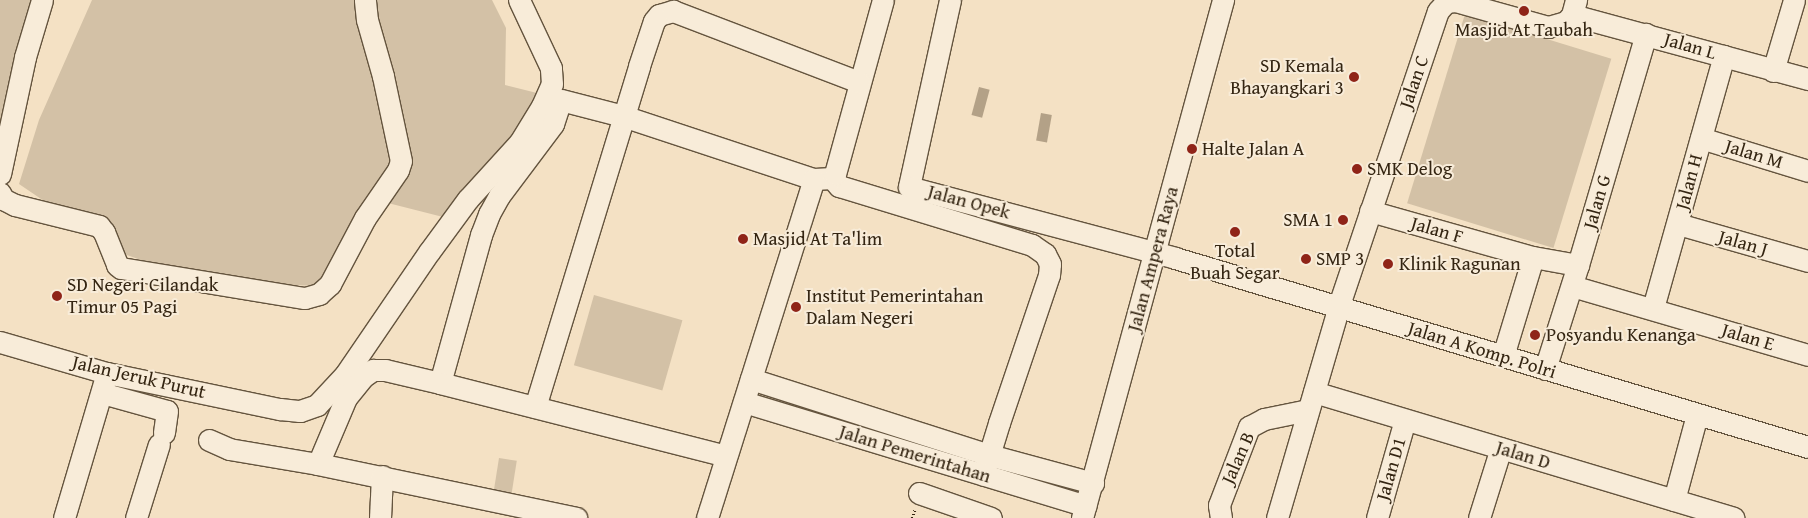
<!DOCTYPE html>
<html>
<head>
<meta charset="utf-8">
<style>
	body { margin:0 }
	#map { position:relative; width:1808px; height:518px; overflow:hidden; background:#f4e1c4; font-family:"Gentium Book Plus",serif }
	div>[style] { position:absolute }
	.green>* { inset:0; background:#d3c1a6; transform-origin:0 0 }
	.water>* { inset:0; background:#b3a187; transform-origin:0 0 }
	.path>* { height:2.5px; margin-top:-1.25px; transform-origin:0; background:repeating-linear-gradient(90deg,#342512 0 1px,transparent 0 3.5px) }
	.roads { filter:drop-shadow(1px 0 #64543e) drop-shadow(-1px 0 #64543e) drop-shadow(0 1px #64543e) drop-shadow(0 -1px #64543e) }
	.minor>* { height:21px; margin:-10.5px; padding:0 10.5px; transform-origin:10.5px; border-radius:10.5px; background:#f8ecd9 }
	.dots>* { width:14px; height:14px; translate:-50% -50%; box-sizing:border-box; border:2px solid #f8ecd9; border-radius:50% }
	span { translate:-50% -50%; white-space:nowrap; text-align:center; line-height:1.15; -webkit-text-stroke:4px #f8ecd9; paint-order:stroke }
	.poi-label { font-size:19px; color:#342512 }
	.right { translate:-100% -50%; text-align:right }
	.left { translate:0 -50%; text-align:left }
	.street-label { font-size:19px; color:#342512 }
</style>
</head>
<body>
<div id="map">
	<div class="green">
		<i style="clip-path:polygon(0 0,48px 0,0 151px)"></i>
		<i style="clip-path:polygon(92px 0,492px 0,506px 28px,505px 85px,549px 96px,447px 218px,384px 202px,319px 286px,293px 285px,158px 266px,124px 254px,105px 220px,50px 205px,19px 184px,39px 120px)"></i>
		<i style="left:1465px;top:14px;width:153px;height:198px;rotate:17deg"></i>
		<i style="left:594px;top:295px;width:92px;height:73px;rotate:16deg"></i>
		<i style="left:499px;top:458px;width:18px;height:33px;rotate:9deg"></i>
	</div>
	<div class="water">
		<i style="left:979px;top:87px;width:11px;height:29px;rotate:15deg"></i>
		<i style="left:1041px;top:113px;width:11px;height:28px;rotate:10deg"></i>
	</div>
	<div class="path">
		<i style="left:912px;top:518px;width:9px;rotate:-72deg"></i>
	</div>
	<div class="roads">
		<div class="minor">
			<i style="left:950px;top:0;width:191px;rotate:102.4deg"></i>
			<i style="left:909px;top:187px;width:275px;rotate:14.9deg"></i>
			<i style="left:1175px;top:258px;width:661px;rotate:16.62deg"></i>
			<i style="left:1572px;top:15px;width:245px;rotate:15.2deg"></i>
			<i style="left:1773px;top:71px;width:74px;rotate:-73.5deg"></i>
			<i style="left:1701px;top:138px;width:112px;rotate:17.1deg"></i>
			<i style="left:0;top:174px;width:120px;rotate:-77.9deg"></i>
			<i style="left:25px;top:57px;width:59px;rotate:-73.4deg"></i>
			<i style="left:832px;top:178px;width:11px;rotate:49deg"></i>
			<i style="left:839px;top:186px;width:202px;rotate:17deg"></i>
			<i style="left:1032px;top:245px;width:16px;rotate:35deg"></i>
			<i style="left:1045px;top:254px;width:11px;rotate:63deg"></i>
			<i style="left:1050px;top:264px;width:11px;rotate:95deg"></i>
			<i style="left:1049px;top:275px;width:156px;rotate:108.7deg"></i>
			<i style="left:999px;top:423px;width:54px;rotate:107.1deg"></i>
			<i style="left:0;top:193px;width:7px;rotate:63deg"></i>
			<i style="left:3px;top:199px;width:13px;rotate:27deg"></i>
			<i style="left:15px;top:205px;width:87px;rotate:14deg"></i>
			<i style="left:99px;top:226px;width:8px;rotate:50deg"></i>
			<i style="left:104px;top:232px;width:35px;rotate:68deg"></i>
			<i style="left:117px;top:265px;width:5px;rotate:37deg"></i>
			<i style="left:121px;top:268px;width:186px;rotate:9.3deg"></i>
			<i style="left:305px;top:298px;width:15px;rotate:-16deg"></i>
			<i style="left:319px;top:294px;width:15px;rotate:-42deg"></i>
			<i style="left:330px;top:284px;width:75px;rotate:-62.1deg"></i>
			<i style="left:365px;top:218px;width:58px;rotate:-55.5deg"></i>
			<i style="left:398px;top:170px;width:9px;rotate:-72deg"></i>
			<i style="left:401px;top:161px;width:87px;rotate:-102deg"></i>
			<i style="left:383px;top:76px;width:58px;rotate:-105.9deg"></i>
			<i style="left:367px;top:20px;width:20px;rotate:-96deg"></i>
			<i style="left:1370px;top:211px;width:169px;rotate:15.8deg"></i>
			<i style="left:1533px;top:257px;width:46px;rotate:10.1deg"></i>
			<i style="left:1678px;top:224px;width:135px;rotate:15.9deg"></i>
			<i style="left:1572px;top:286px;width:246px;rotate:16.3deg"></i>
			<i style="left:1653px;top:308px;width:262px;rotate:-74.3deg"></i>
			<i style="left:0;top:342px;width:111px;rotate:16.2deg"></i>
			<i style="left:107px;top:373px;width:177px;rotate:11.8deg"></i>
			<i style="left:280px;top:409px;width:20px;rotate:6deg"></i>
			<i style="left:300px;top:411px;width:18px;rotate:-19deg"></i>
			<i style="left:317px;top:405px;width:41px;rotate:-47deg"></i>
			<i style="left:345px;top:375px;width:149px;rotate:-55.7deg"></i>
			<i style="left:429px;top:252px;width:66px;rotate:-53.7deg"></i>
			<i style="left:468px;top:199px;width:77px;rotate:-47.6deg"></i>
			<i style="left:520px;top:142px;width:42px;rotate:-58.6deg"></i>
			<i style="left:542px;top:106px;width:24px;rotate:-66deg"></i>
			<i style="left:552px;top:84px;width:16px;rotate:-94deg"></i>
			<i style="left:551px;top:68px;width:75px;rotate:-115.2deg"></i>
			<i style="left:1503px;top:356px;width:103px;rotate:-73.1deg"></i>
			<i style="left:1545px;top:369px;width:109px;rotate:-72.4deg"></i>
			<i style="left:1578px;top:265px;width:241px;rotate:-73.6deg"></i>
			<i style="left:751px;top:379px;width:250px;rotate:17.7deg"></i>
			<i style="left:989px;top:455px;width:108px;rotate:15.1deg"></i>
			<i style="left:440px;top:383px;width:154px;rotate:-74.5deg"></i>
			<i style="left:481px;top:235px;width:22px;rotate:-69deg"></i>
			<i style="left:489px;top:214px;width:21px;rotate:-61deg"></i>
			<i style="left:499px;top:196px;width:90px;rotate:-53.1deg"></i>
			<i style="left:553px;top:124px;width:25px;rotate:-72deg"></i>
			<i style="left:561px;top:100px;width:64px;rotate:14.5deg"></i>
			<i style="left:623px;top:116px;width:201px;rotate:18.3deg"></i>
			<i style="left:814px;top:179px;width:18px;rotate:-3deg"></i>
			<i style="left:832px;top:178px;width:5px;rotate:-53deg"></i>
			<i style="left:835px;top:174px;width:180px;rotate:-74.6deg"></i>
			<i style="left:1314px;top:392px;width:438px;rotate:16.7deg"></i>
			<i style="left:102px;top:393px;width:67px;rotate:15.5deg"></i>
			<i style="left:167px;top:411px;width:22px;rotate:98deg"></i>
			<i style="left:744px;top:402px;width:357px;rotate:16.9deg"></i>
			<i style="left:535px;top:407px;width:357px;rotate:-73deg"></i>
			<i style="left:639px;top:66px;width:47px;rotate:-71.6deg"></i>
			<i style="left:654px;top:21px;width:8px;rotate:-50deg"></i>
			<i style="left:659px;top:15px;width:15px;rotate:-16deg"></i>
			<i style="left:673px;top:11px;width:199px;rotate:20.9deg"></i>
			<i style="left:209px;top:440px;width:22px;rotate:24deg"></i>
			<i style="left:229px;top:449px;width:90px;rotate:9.6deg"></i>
			<i style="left:318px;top:464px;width:264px;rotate:11.8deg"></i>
			<i style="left:318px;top:464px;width:72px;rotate:-67deg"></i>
			<i style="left:346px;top:398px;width:28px;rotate:-51deg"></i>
			<i style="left:364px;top:376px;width:11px;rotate:-34deg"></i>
			<i style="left:373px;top:370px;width:12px"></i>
			<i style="left:385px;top:370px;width:57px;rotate:13.3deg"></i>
			<i style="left:440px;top:383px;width:295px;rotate:14.3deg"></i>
			<i style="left:919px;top:493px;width:76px;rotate:19.1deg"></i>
			<i style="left:1674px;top:500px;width:88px;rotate:-74.9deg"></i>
			<i style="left:64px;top:518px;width:151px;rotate:-73.5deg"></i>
			<i style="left:136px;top:518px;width:77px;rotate:-72.7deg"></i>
			<i style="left:380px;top:518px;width:42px;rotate:-87.3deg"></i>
			<i style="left:707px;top:518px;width:355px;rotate:-72.5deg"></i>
			<i style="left:1082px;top:518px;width:537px;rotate:-74.77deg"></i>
			<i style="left:1221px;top:518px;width:13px;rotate:-99deg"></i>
			<i style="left:1219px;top:505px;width:84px;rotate:-69deg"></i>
			<i style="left:1249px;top:427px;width:17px;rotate:-28deg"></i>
			<i style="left:1264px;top:419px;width:45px;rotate:-11.6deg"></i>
			<i style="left:1277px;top:518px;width:228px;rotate:-73.7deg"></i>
			<i style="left:1341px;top:299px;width:304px;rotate:-71.4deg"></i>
			<i style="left:1438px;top:11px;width:12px;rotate:-48deg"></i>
			<i style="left:1446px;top:2px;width:9px;rotate:-6deg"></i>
			<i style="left:1455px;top:1px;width:97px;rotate:15.6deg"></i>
			<i style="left:1548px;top:27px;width:19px;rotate:-16deg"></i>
			<i style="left:1566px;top:22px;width:9px;rotate:-49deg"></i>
			<i style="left:1572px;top:15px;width:16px;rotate:-75deg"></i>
			<i style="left:1377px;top:518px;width:102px;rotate:-74.1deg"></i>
			<i style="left:1479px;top:518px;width:73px;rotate:-72.6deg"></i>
		</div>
	</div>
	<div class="dots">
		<i style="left:1524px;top:11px;background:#8f2418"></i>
		<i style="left:1354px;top:77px;background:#8f2418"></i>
		<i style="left:1192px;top:149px;background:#8f2418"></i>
		<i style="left:1357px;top:169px;background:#8f2418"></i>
		<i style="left:1343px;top:220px;background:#8f2418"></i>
		<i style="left:1235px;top:232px;background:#8f2418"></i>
		<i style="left:743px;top:239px;background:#8f2418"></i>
		<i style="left:1306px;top:259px;background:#8f2418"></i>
		<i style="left:1388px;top:264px;background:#8f2418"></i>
		<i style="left:57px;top:296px;background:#8f2418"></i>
		<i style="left:796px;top:307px;background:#8f2418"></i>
		<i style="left:1535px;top:335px;background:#8f2418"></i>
	</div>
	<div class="poi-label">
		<span style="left:1524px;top:30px">Masjid At Taubah</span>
		<span class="right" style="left:1344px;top:77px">SD Kemala<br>Bhayangkari 3</span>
		<span class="left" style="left:1202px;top:149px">Halte Jalan A</span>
		<span class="left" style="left:1367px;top:169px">SMK Delog</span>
		<span class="right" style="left:1333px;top:220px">SMA 1</span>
		<span class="left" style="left:753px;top:239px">Masjid At Ta'lim</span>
		<span style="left:1235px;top:262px">Total<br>Buah Segar</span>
		<span class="left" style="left:1316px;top:259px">SMP 3</span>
		<span class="left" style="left:1399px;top:264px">Klinik Ragunan</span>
		<span class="left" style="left:67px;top:296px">SD Negeri Cilandak<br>Timur 05 Pagi</span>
		<span class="left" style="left:806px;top:307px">Institut Pemerintahan<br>Dalam Negeri</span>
		<span class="left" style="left:1546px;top:335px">Posyandu Kenanga</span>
	</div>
	<div class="street-label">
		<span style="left:1690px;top:46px;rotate:16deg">Jalan L</span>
		<span style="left:1414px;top:82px;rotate:-71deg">Jalan C</span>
		<span style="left:1754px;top:154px;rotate:17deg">Jalan M</span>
		<span style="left:1689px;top:182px;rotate:-75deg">Jalan H</span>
		<span style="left:969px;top:202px;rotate:15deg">Jalan Opek</span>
		<span style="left:1597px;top:202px;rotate:-74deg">Jalan G</span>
		<span style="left:1437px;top:230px;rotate:16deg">Jalan F</span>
		<span style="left:1743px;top:243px;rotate:16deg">Jalan J</span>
		<span style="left:1153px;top:259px;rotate:-75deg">Jalan Ampera Raya</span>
		<span style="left:1748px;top:337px;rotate:17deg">Jalan E</span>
		<span style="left:1482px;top:350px;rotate:17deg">Jalan A Komp. Polri</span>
		<span style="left:139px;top:377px;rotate:13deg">Jalan Jeruk Purut</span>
		<span style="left:915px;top:454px;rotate:17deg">Jalan Pemerintahan</span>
		<span style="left:1523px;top:455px;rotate:17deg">Jalan D</span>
		<span style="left:1238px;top:458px;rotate:-66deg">Jalan B</span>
		<span style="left:1391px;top:469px;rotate:-74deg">Jalan D1</span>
	</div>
</div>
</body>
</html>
